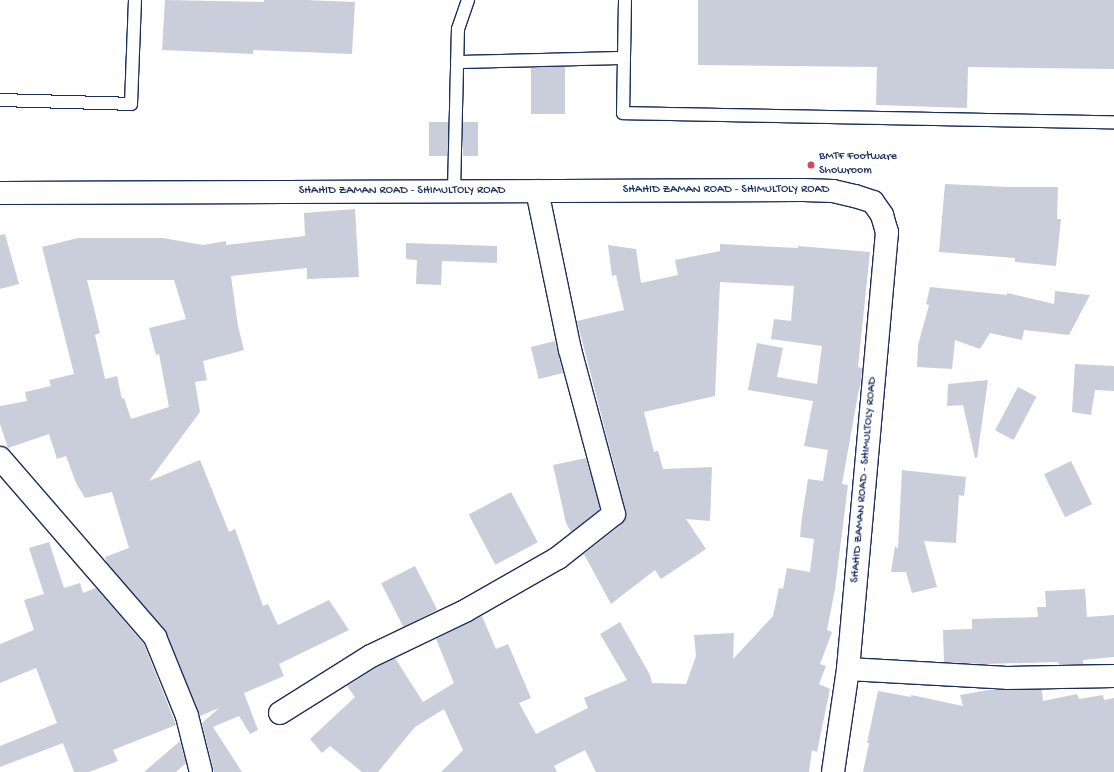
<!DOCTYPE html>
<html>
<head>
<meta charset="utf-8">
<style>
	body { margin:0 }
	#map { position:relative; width:1114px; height:772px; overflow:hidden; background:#fff; font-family:"Gochi Hand",sans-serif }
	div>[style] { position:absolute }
	.building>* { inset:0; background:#caceda; transform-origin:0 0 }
	.roads { filter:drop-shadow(1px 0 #1b2f5e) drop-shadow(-1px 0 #1b2f5e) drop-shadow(0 1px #1b2f5e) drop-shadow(0 -1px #1b2f5e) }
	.lane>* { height:12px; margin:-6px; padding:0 6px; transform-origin:6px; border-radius:6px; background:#fff }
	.street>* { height:22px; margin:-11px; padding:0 11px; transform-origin:11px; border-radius:11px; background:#fff }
	.primary>* { height:22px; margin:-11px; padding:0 11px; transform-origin:11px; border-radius:11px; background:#fff }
	.dots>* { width:11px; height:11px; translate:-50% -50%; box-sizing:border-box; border:2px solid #fff; border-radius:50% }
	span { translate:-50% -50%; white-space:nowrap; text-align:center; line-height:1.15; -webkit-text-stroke:3.5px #fff; paint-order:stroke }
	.poi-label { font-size:12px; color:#1b2f5e }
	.left { translate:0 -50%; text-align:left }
	.street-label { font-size:12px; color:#1b2f5e }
</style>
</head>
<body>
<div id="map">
	<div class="building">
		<i style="clip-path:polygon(165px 0,264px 2px,264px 0,306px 0,355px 2px,352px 54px,253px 50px,253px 54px,162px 50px)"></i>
		<i style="clip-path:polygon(698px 0,1114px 0,1114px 69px,968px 67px,967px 108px,876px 105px,877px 67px,698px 65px)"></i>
		<i style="left:565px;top:67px;width:47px;height:34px;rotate:90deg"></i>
		<i style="left:429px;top:122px;width:19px;height:34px"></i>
		<i style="left:463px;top:122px;width:15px;height:34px"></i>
		<i style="clip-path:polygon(945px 184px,1008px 187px,1058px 187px,1057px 219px,1061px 219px,1056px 266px,1015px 262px,1015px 258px,939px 252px)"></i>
		<i style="clip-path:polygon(evenodd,355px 209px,359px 277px,307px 279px,307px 268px,231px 276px,238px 326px,244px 350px,203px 361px,207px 380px,195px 382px,200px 412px,149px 481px,200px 460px,229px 532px,235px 529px,263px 606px,268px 604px,278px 625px,329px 600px,349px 630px,279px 664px,284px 676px,244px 693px,258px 730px,250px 734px,239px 716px,213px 727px,242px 772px,214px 772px,202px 723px,219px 708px,200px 716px,166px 632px,107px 563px,105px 557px,129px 548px,112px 492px,85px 498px,76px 483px,66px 456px,57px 459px,49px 434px,8px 448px,0 424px,0 406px,27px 401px,25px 392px,51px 386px,49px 380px,74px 374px,42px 247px,78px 238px,163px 238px,203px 245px,226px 241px,226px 245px,305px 236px,304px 213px,355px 209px,87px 280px,174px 280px,186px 319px,149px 328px,156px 355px,159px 354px,169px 407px,131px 419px,124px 398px,122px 399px,117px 376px,105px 379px,95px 335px,100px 333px,87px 280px)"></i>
		<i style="clip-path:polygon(5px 234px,19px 284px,0 289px,0 235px)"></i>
		<i style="clip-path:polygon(406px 243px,497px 246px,497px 263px,442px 261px,441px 285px,416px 284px,417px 260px,406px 259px)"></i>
		<i style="clip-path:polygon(720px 244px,798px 248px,798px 246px,870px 252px,858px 367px,862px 368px,860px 388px,859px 389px,842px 484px,848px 485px,835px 589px,827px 630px,832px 632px,820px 664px,826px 666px,819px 684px,830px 689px,817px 752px,812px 750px,809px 772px,596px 772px,585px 750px,554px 766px,557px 772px,441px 772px,463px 750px,444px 709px,415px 727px,378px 772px,362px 772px,330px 746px,322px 753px,310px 739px,355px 697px,347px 686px,377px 667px,395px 658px,423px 702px,454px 683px,436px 639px,482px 616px,496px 649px,508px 644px,531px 698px,519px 703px,536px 734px,588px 708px,584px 698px,627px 680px,600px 634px,620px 622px,650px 675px,652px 683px,686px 684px,696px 656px,694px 635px,734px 633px,733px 659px,773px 616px,779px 588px,783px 589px,787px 568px,810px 572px,814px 539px,800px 537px,802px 517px,808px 479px,823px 481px,828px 450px,804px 446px,813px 401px,748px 390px,757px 343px,783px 348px,777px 377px,817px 384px,822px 346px,771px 339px,774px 319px,791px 321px,794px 286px,720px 282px,715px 396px,644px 412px,654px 452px,658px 451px,663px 469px,712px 467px,710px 521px,686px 519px,706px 549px,661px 579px,655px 570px,611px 604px,584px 554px,622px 524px,626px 518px,626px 511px,577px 321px,624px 310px,616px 275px,612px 276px,608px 245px,636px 249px,641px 283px,678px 275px,675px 260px,720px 251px)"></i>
		<i style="clip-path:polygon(930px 287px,1007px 295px,1007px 293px,1054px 304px,1055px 291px,1090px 295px,1069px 335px,1024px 330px,1022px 340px,990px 333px,980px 349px,955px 340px,952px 369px,917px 367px,918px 345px,929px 305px,926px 304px)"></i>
		<i style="left:555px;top:341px;width:33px;height:25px;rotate:76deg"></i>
		<i style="clip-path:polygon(1075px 364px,1114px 366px,1114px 391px,1095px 390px,1091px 415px,1072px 412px)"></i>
		<i style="clip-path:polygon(988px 380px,977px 458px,975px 458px,963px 405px,947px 406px,948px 384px)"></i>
		<i style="left:1018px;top:387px;width:21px;height:49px;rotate:28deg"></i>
		<i style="clip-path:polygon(586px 458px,600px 509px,571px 532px,566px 523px,553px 465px)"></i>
		<i style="left:1071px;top:461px;width:48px;height:30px;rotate:64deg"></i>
		<i style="clip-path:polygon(902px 470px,966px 477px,964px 496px,959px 495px,956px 543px,924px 541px,937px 587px,912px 593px,906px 572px,891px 572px,895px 546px,898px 549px)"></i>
		<i style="left:511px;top:492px;width:57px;height:48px;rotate:62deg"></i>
		<i style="clip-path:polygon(49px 542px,64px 588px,80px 583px,83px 593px,96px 588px,144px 644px,176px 725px,113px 750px,118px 761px,89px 772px,74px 772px,63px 743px,0 767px,0 746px,57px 723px,36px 668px,0 683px,0 644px,34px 630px,24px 600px,44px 594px,29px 548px)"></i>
		<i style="left:415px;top:566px;width:49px;height:38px;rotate:63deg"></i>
		<i style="clip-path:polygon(1085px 589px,1087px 617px,1114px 615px,1114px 657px,1083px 660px,1083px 664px,1059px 665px,1058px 662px,985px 664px,944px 662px,943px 630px,972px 629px,972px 619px,1038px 617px,1037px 607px,1046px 607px,1045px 591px)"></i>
		<i style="clip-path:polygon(989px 690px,1042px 690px,1043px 701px,1077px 694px,1079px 699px,1103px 695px,1104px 700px,1114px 698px,1114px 772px,863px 772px,869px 743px,867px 743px,878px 691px,911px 697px,911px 695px,963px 706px,960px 695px)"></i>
		<i style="clip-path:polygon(180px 741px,186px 763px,176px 772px,144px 772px)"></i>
	</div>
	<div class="roads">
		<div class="lane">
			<i style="left:625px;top:0;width:113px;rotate:91deg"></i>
			<i style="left:623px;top:113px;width:491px;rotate:1.1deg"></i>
			<i style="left:457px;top:62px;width:167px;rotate:-1.4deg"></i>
			<i style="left:0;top:100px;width:131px;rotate:1.7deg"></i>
			<i style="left:131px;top:104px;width:104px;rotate:-87.8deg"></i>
			<i style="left:454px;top:191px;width:162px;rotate:-88.6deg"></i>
			<i style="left:458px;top:29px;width:31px;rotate:-71deg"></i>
		</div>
		<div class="street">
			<i style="left:0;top:458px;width:237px;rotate:49.1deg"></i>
			<i style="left:155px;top:637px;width:85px;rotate:67.9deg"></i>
			<i style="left:187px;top:716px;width:58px;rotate:76deg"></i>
			<i style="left:848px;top:669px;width:159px;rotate:3.2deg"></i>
			<i style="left:1007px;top:678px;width:107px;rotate:-1.1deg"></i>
			<i style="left:280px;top:713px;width:107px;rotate:-32.1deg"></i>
			<i style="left:371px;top:656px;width:104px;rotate:-25.6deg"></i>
			<i style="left:465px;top:611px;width:107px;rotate:-29.7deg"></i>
			<i style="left:558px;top:558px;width:71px;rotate:-38.2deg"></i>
			<i style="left:614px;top:514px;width:170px;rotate:-105deg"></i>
			<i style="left:570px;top:350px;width:162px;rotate:-101.7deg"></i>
		</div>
		<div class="primary">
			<i style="left:0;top:193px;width:803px;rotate:-0.21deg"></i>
			<i style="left:803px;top:190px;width:30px;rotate:2deg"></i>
			<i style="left:833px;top:191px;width:23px;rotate:13deg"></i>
			<i style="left:855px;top:196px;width:19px;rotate:18deg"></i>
			<i style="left:873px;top:202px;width:16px;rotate:55deg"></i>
			<i style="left:882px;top:215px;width:18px;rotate:74deg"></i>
			<i style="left:887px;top:232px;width:439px;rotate:95.1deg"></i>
			<i style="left:848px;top:669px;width:104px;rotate:98.3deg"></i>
		</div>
	</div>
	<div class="dots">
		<i style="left:811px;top:165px;background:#d1495b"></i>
	</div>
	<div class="poi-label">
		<span class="left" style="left:819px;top:165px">BMTF Footware<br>Showroom</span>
	</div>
	<div class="street-label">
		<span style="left:726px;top:191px">SHAHID ZAMAN ROAD - SHIMULTOLY ROAD</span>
		<span style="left:402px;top:192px">SHAHID ZAMAN ROAD - SHIMULTOLY ROAD</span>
		<span style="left:865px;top:480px;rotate:-85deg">SHAHID ZAMAN ROAD - SHIMULTOLY ROAD</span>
	</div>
</div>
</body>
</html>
